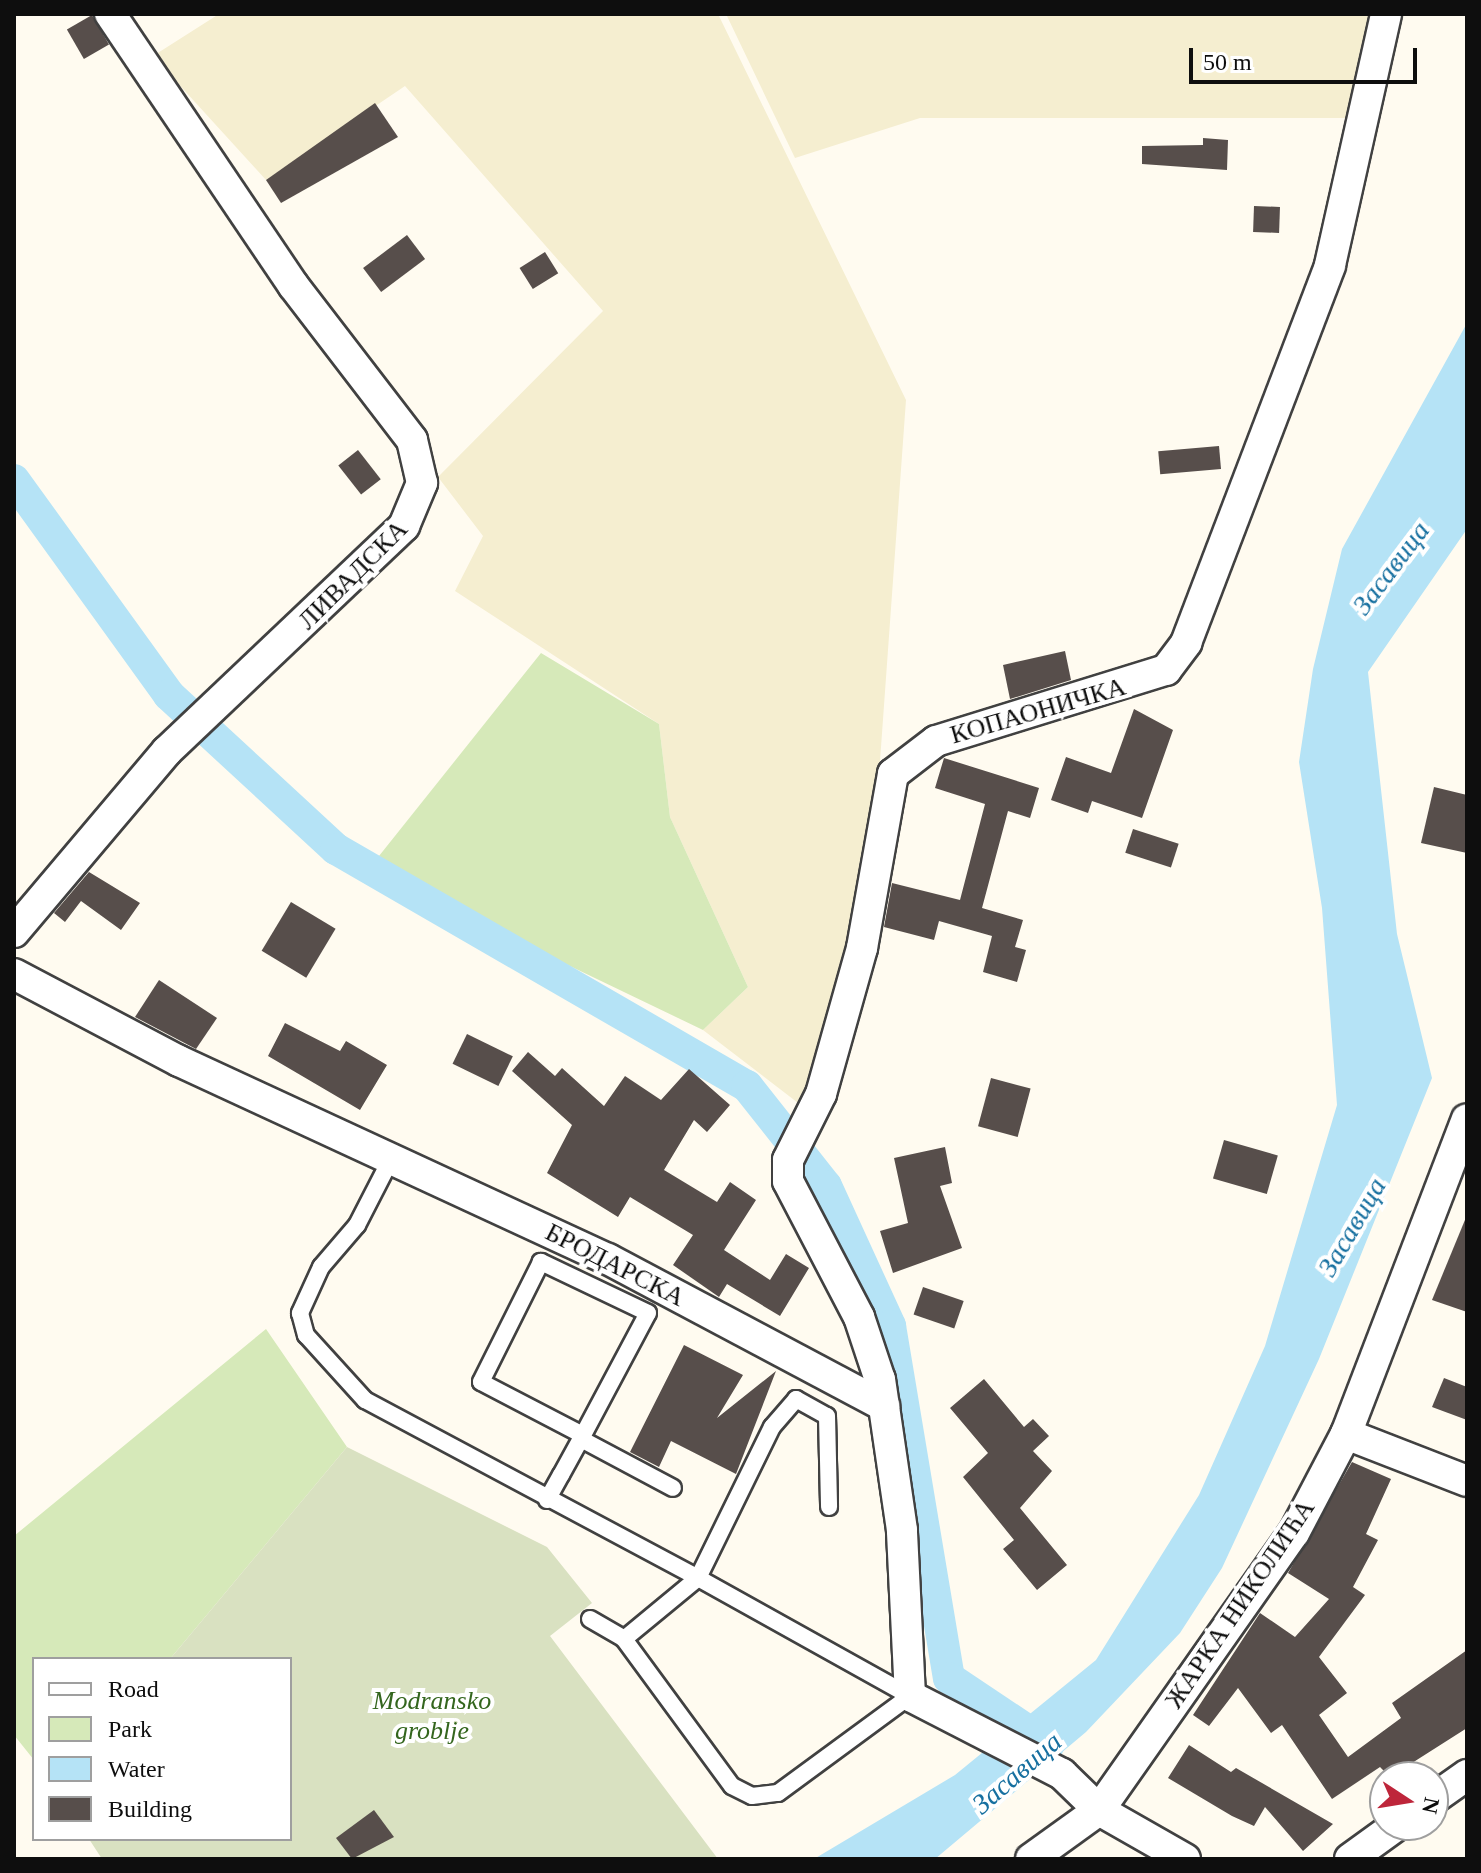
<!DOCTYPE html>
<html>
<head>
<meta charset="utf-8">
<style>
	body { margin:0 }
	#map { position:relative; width:1481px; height:1873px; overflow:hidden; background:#fffbf0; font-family:"Times New Roman",serif }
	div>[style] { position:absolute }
	.farmland>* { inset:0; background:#f5eed0 }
	.green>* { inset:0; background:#d6e9b9 }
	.cemetery>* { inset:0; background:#d9e1c1 }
	.water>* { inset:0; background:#b5e3f6 }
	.canal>* { height:32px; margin:-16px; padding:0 16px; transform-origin:16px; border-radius:16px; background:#b5e3f6 }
	.building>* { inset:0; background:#574e4b; transform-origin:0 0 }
	.roads { filter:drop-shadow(2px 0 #414141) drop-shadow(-2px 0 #414141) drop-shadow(0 2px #414141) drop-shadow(0 -2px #414141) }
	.service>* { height:16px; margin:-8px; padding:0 8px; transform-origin:8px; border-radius:8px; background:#fff }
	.minor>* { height:30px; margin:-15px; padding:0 15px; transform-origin:15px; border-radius:15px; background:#fff }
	span { translate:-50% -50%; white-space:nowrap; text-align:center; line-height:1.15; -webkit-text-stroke:8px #fff; paint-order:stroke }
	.street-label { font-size:26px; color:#0e0e0e }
	.park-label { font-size:26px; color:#34661e; font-style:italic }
	.water-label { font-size:28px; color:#1770a0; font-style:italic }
	.frame { position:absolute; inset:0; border:16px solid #0e0e0e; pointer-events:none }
	.legend { position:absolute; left:32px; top:1657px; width:260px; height:184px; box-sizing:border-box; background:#fff; border:2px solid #9f9f9f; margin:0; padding:10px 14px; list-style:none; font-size:24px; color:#0e0e0e }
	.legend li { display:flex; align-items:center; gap:16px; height:40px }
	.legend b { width:40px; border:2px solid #9f9f9f }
	.north { position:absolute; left:1369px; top:1761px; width:80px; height:80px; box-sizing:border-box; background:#fff; border:2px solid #9f9f9f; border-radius:50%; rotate:102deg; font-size:22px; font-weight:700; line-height:32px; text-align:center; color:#0e0e0e }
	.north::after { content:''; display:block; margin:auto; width:28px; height:36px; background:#be263b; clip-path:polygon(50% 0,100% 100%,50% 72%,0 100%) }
	.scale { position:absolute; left:1189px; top:48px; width:228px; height:36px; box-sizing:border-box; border:4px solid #0e0e0e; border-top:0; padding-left:10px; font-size:24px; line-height:28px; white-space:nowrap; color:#0e0e0e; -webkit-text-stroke:6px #fff; paint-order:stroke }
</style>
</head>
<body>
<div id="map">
	<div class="farmland">
		<i style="clip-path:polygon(219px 14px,718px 14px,906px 400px,878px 789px,843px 974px,802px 1106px,703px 1030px,748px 987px,670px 817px,659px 724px,455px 591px,483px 536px,438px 477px,603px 311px,405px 86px,266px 180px,153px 56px)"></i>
		<i style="clip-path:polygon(726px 14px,1370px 14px,1346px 118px,920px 118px,795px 158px)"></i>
	</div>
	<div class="green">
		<i style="clip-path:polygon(541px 653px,659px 724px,670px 817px,748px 987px,703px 1030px,522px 943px,379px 856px)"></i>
		<i style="clip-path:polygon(266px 1329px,347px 1447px,170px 1659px,34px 1659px,34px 1760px,14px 1735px,14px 1536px)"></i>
	</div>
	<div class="cemetery">
		<i style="clip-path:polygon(347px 1447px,547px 1547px,592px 1603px,550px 1636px,718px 1859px,102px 1859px,89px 1839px,290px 1839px,290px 1659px,170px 1659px)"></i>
	</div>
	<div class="water">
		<i style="clip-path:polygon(1467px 323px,1467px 529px,1368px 672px,1397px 934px,1432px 1078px,1319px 1359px,1222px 1568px,1180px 1633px,1086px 1732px,935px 1859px,814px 1859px,955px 1775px,1096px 1660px,1199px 1495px,1265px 1346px,1337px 1105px,1322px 908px,1299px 762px,1313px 669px,1342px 549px)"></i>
	</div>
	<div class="canal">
		<i style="left:14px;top:480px;width:265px;rotate:54.2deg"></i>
		<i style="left:169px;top:695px;width:227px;rotate:42.7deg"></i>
		<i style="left:336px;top:849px;width:474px;rotate:30deg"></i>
		<i style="left:747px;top:1086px;width:127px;rotate:51.7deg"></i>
		<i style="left:826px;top:1186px;width:154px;rotate:65.4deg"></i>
		<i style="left:890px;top:1326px;width:357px;rotate:80.5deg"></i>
		<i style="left:949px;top:1678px;width:120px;rotate:33.8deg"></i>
	</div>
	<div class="building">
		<i style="left:92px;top:15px;width:34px;height:29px;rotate:60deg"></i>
		<i style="clip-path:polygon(375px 103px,398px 137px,281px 203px,266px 180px)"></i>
		<i style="clip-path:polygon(1203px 138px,1228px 140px,1227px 170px,1142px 164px,1142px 146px,1203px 145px)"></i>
		<i style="left:1254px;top:206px;width:26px;height:26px;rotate:2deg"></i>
		<i style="left:407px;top:235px;width:30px;height:55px;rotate:53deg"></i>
		<i style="left:545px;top:252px;width:25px;height:30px;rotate:58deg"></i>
		<i style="left:1219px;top:446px;width:23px;height:61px;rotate:85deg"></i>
		<i style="left:358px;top:450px;width:37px;height:25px;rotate:52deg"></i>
		<i style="clip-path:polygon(1065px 651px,1071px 680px,1010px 699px,1003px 665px)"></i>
		<i style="clip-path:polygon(1134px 709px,1173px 730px,1142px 818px,1092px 801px,1088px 813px,1051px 800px,1066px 757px,1111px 773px)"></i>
		<i style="clip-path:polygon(944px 758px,1039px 788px,1030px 818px,1008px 811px,982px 908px,1023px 920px,1015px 947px,1026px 950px,1017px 982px,983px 972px,992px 936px,939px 921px,934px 940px,884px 927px,892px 883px,960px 900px,985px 804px,935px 788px)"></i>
		<i style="clip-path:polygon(1434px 787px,1467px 795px,1467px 853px,1421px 843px)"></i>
		<i style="left:1133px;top:829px;width:48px;height:25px;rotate:18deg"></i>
		<i style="clip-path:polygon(89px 872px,140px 903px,121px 930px,81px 901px,65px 922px,54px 913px)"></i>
		<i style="left:291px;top:902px;width:52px;height:57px;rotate:31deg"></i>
		<i style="clip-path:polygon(159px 980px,217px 1018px,196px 1049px,135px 1017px)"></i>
		<i style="clip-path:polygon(285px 1023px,340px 1051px,346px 1041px,387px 1065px,360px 1110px,268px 1056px)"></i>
		<i style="left:467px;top:1034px;width:51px;height:33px;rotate:26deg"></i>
		<i style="clip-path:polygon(528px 1052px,555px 1076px,562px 1068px,604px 1106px,625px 1076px,661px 1100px,689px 1069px,730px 1105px,707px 1132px,694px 1120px,664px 1170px,717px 1202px,730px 1182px,756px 1200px,724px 1250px,770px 1280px,786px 1254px,809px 1268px,780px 1316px,727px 1284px,719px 1297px,673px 1265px,693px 1235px,630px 1197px,618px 1217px,547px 1173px,572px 1125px,512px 1071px)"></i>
		<i style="left:991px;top:1078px;width:41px;height:50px;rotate:15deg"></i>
		<i style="left:1224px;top:1140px;width:56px;height:40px;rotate:16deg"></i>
		<i style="clip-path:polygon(945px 1147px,952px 1183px,940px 1186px,962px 1248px,893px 1273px,880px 1231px,908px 1223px,894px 1158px)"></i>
		<i style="clip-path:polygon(1467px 1215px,1467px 1312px,1432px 1300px)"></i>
		<i style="left:923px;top:1287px;width:43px;height:29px;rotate:19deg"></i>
		<i style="clip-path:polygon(684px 1345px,743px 1375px,717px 1418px,776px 1371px,736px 1474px,671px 1441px,659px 1467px,630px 1452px)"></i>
		<i style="clip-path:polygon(1444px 1378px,1467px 1387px,1467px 1420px,1432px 1407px)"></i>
		<i style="clip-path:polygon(984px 1379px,1024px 1427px,1033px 1419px,1049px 1436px,1033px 1451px,1052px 1471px,1020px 1508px,1067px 1565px,1037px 1590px,1003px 1549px,1014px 1540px,963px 1477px,988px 1453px,950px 1408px)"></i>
		<i style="clip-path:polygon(1352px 1462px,1391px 1479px,1366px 1534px,1378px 1540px,1353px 1587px,1365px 1595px,1319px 1657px,1347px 1693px,1319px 1715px,1348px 1757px,1401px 1718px,1392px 1703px,1467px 1650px,1467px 1728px,1390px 1777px,1380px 1767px,1332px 1799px,1282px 1725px,1271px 1733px,1238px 1688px,1209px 1726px,1193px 1715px,1260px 1613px,1295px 1637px,1329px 1599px,1288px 1573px)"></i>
		<i style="clip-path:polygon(1189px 1745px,1231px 1772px,1236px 1768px,1333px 1824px,1303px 1851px,1265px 1807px,1254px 1826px,1232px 1816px,1168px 1778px)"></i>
		<i style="clip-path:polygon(374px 1810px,394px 1837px,352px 1859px,336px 1838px)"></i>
	</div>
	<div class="roads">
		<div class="service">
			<i style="left:393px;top:1155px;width:79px;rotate:117.2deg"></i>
			<i style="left:357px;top:1225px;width:55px;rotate:130.6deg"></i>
			<i style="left:321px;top:1267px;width:51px;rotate:114.5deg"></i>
			<i style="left:300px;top:1313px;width:23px;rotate:75deg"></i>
			<i style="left:306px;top:1335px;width:88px;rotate:47.8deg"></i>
			<i style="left:365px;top:1400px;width:378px;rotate:28.1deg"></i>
			<i style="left:698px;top:1578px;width:96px;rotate:140.5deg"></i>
			<i style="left:581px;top:1439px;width:104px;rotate:28deg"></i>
			<i style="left:547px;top:1500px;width:29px;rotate:-61deg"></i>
			<i style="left:561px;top:1475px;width:46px;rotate:-61.2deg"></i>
			<i style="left:583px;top:1435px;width:138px;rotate:-62deg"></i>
			<i style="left:648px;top:1313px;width:119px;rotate:-154.5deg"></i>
			<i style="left:541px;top:1262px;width:134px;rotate:116.6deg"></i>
			<i style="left:481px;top:1382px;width:115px;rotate:27.5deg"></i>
			<i style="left:590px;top:1619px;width:39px;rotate:30deg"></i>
			<i style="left:624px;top:1639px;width:182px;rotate:53.7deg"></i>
			<i style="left:732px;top:1786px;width:22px;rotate:27deg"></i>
			<i style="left:752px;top:1796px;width:26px;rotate:-7deg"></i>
			<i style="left:778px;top:1793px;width:164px;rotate:-36.3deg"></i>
			<i style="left:910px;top:1696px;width:243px;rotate:-150.9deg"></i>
			<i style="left:698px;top:1578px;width:168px;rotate:-63.9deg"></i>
			<i style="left:772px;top:1427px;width:37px;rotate:-49deg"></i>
			<i style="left:796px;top:1399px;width:35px;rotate:29deg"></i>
			<i style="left:827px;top:1416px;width:91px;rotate:88.7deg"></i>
		</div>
		<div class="minor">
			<i style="left:14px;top:932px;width:237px;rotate:-49.8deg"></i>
			<i style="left:167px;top:751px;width:327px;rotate:-43.5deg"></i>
			<i style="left:404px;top:526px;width:47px;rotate:-67.3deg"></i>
			<i style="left:422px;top:483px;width:44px;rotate:-103.1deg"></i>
			<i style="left:412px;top:440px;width:195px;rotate:-127.5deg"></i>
			<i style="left:293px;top:285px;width:327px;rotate:-124deg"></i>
			<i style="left:14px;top:974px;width:187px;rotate:27.8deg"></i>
			<i style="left:179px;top:1061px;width:472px;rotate:24.8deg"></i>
			<i style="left:608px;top:1259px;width:313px;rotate:28deg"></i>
			<i style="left:1346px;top:1434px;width:130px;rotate:21.2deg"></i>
			<i style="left:1433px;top:1799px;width:42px;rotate:-35.2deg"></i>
			<i style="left:1031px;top:1859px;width:84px;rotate:-35.8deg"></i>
			<i style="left:1099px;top:1810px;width:339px;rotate:-54.9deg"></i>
			<i style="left:1294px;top:1533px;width:112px;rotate:-62.3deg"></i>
			<i style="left:1346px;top:1434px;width:337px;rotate:-69deg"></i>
			<i style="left:1185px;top:1859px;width:99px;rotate:-150.3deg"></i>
			<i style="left:1099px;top:1810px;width:52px;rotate:-135.8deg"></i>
			<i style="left:1062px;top:1774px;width:171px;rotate:-152.8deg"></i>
			<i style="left:910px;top:1696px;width:166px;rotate:-92.8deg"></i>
			<i style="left:902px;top:1530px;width:152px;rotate:-98.3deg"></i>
			<i style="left:880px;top:1380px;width:66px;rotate:-108.4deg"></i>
			<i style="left:859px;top:1317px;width:153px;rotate:-117.6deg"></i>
			<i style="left:788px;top:1181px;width:21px;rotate:-90deg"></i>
			<i style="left:788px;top:1160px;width:74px;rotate:-63.4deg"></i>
			<i style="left:821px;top:1094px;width:152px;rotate:-74.3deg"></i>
			<i style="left:862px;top:948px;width:177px;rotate:-79.9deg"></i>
			<i style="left:893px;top:774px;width:54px;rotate:-37.5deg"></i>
			<i style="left:936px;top:741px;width:241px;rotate:-17.2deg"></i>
			<i style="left:1166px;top:670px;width:34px;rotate:-53deg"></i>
			<i style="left:1186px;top:643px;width:404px;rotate:-69.1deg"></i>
			<i style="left:1330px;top:265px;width:257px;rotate:-77.4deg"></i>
			<i style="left:1350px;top:1859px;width:58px;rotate:-35.9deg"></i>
		</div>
	</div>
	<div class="street-label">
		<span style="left:353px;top:575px;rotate:-45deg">ЛИВАДСКА</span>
		<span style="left:1038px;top:711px;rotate:-16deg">КОПАОНИЧКА</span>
		<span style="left:615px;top:1265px;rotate:27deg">БРОДАРСКА</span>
		<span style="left:1240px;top:1604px;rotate:-56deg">ЖАРКА НИКОЛИЋА</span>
	</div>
	<div class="park-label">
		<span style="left:432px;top:1716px">Modransko<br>groblje</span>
	</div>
	<div class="water-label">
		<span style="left:1391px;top:568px;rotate:-53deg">Засавица</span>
		<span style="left:1352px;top:1227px;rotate:-60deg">Засавица</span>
		<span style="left:1017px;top:1773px;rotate:-41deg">Засавица</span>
	</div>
	<div class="frame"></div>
	<ul class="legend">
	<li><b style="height:10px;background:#fff"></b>Road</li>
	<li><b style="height:22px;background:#d6e9b9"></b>Park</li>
	<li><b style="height:22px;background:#b5e3f6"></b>Water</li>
	<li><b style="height:22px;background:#574e4b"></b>Building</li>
	</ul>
	<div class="north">N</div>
	<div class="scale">50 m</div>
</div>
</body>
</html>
